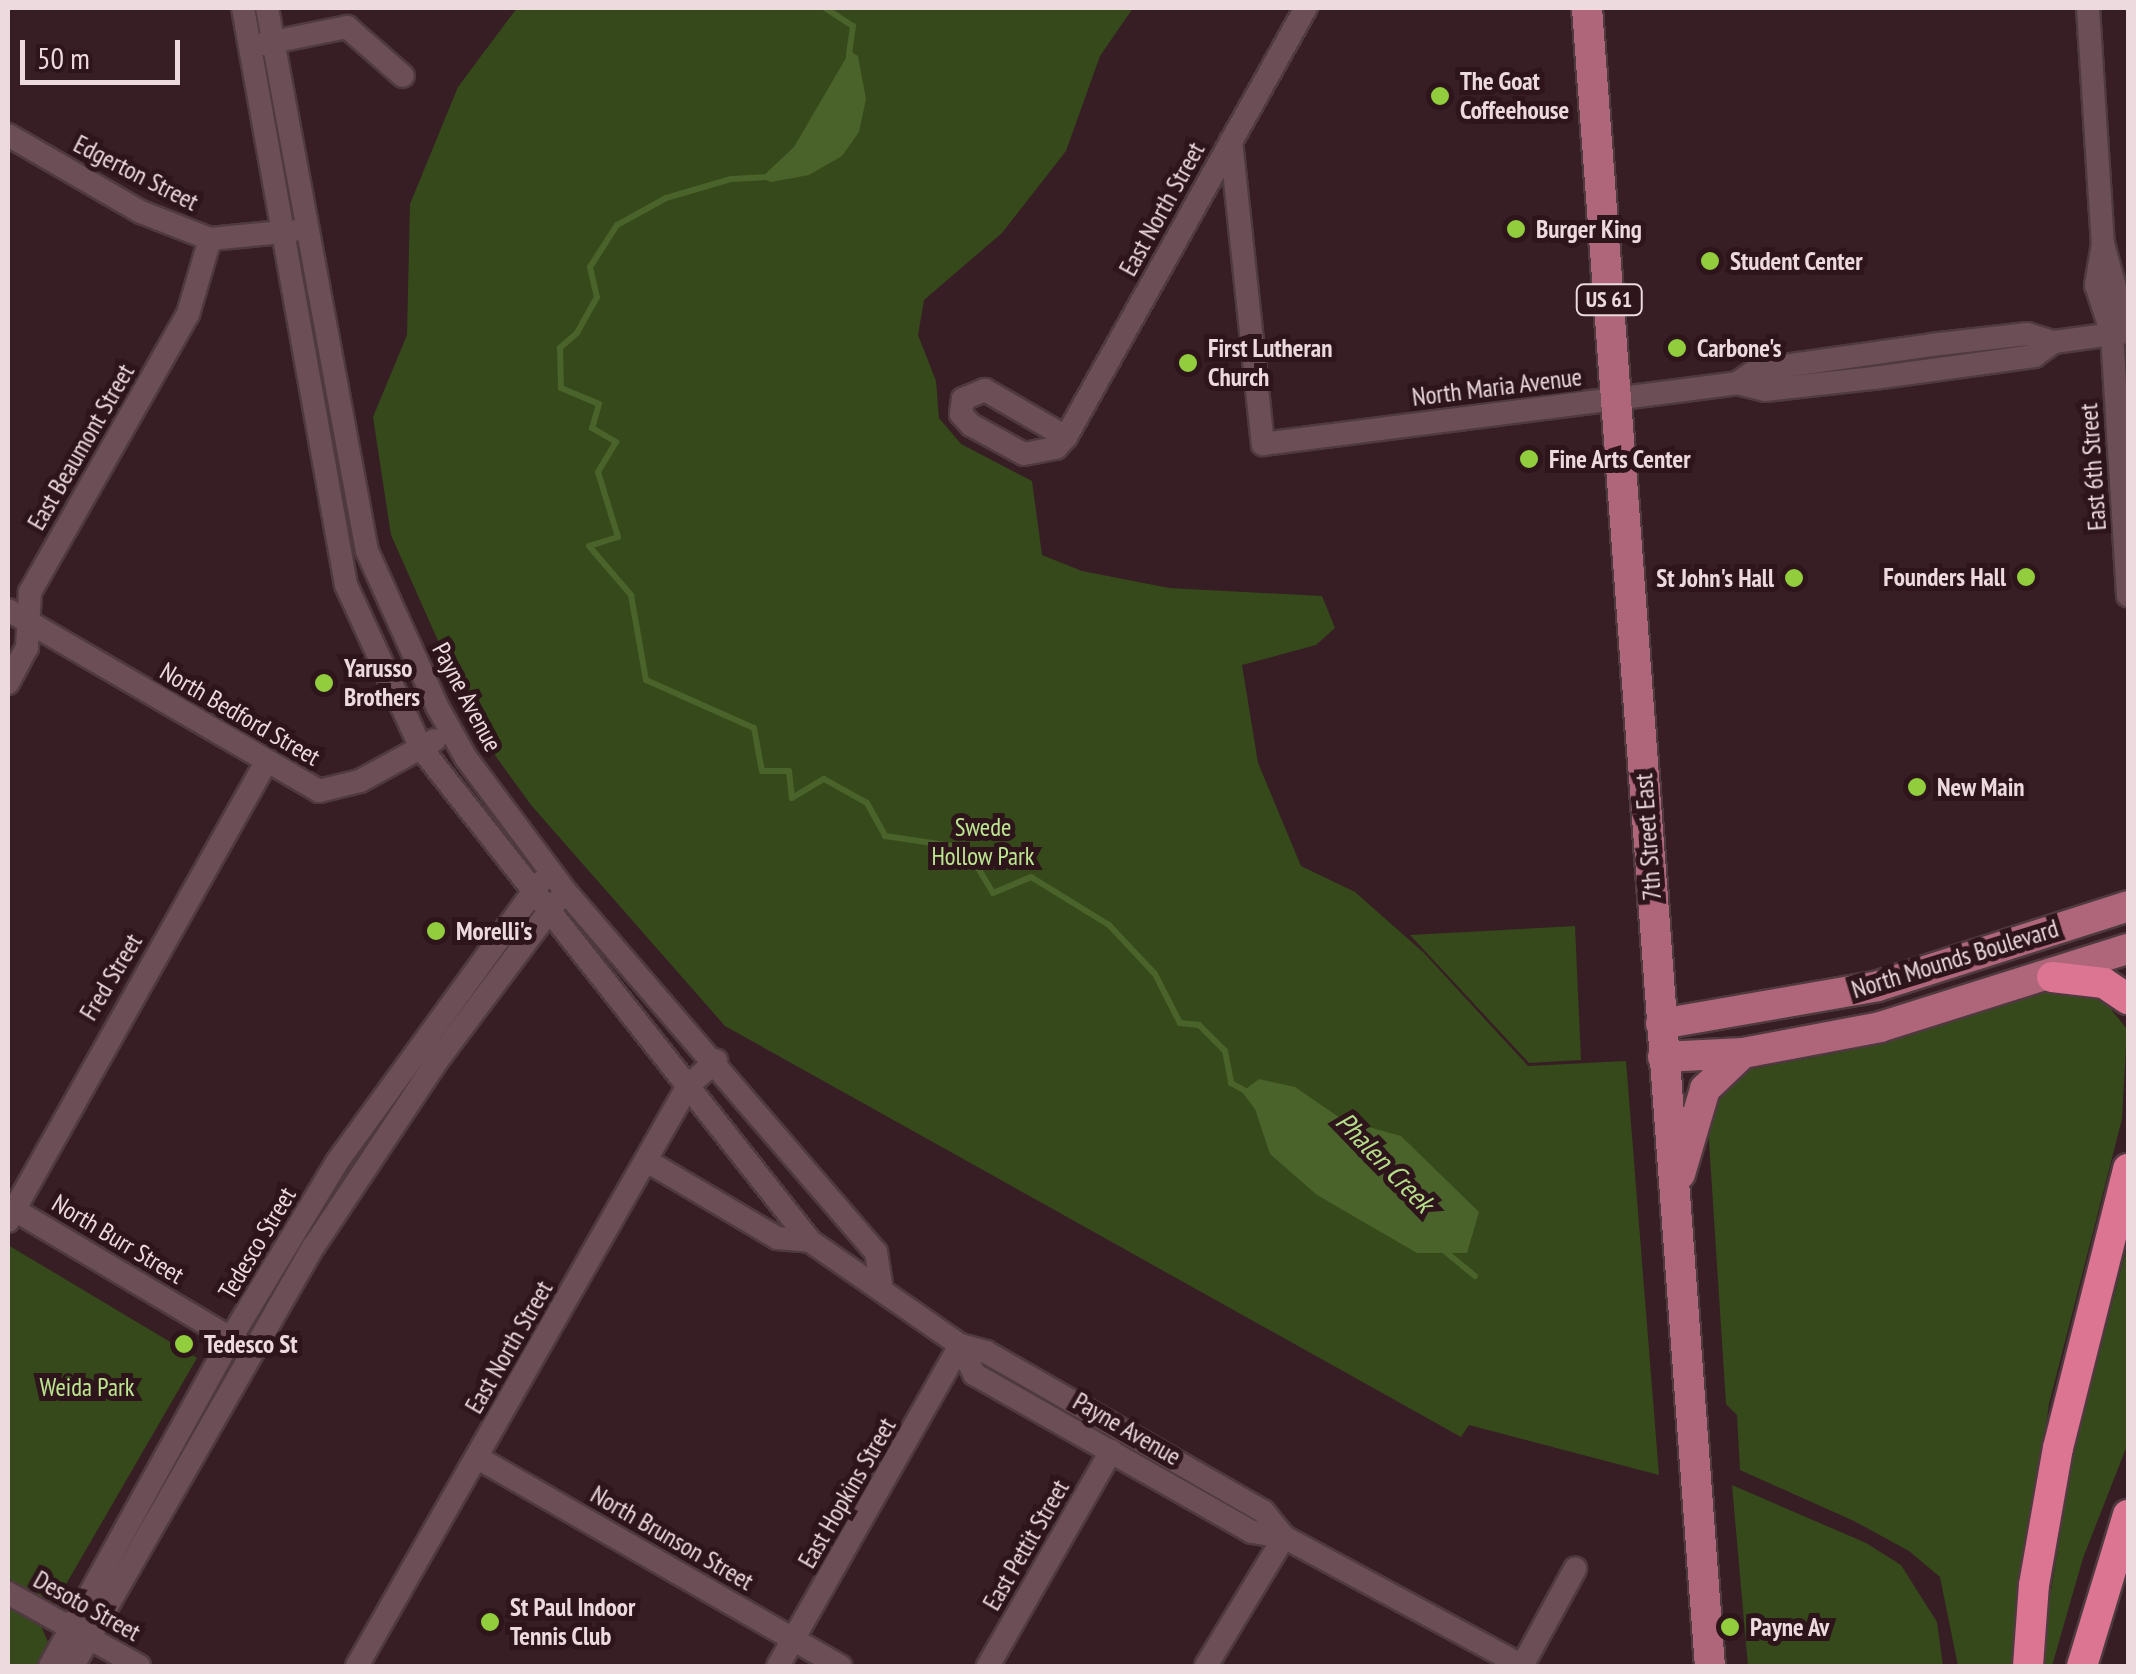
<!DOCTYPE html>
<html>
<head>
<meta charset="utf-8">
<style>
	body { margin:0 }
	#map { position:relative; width:2136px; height:1674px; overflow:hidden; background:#371e25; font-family:"PT Sans Narrow",sans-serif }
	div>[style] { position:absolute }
	.green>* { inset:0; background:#35491a }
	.water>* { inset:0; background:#4a632a }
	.stream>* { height:6px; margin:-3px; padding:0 3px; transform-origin:3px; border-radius:3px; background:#4a632a }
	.roads { filter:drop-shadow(2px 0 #4f3a40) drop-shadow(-2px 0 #4f3a40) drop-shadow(0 2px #4f3a40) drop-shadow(0 -2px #4f3a40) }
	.minor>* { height:22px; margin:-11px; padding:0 11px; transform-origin:11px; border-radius:11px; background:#6c4f56 }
	.major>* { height:30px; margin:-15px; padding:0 15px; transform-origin:15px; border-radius:15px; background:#af667a }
	.highway>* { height:30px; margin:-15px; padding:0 15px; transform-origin:15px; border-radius:15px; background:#db7592 }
	.dots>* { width:28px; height:28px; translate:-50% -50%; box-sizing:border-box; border:5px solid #2d151b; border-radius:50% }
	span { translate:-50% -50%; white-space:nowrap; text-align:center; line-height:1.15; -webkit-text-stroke:10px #2d151b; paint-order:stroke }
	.shield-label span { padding:2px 8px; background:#2d151b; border:2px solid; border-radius:8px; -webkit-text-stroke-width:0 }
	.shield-label { font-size:22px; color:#ecdade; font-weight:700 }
	.poi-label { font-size:25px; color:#ecdade; font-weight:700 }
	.left { translate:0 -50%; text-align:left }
	.right { translate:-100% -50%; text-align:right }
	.street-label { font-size:25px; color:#ecdade }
	.park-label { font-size:25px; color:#bde690 }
	.water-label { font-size:28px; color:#b5dd89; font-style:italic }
	.frame { position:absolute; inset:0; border:10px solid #ecdade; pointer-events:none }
	.scale { position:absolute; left:20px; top:40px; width:160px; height:45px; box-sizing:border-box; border:5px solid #ecdade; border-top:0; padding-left:12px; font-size:30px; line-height:35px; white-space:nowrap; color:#ecdade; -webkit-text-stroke:8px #2d151b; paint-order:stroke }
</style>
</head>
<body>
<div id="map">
	<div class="green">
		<i style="clip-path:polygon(517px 8px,1133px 8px,1100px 56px,1066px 151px,1002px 233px,924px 300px,918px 335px,936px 381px,939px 418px,961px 444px,1032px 481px,1042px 555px,1082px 571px,1169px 588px,1322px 596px,1335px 628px,1316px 645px,1242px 665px,1258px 763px,1301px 866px,1355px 892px,1424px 953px,1528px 1066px,1626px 1061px,1659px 1475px,1469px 1425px,1461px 1437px,725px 1026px,531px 805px,479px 733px,391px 535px,373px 417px,407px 335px,410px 204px,458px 87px)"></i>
		<i style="clip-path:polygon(1575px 926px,1581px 1060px,1529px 1063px,1410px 935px)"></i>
		<i style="clip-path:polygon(2042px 990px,2084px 992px,2105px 1002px,2127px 1029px,2122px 1119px,2049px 1404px,2013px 1666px,1958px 1666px,1940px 1577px,1909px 1551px,1854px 1521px,1740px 1470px,1737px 1415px,1726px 1404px,1708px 1126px,1726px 1079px,1741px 1071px,1842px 1052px)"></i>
		<i style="clip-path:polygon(2128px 1243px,2128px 1443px,2083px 1558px,2052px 1666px,2039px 1666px,2073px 1455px)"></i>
		<i style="clip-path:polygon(8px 1245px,197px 1358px,54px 1605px,8px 1578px)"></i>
		<i style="clip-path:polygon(1732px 1485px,1866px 1543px,1901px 1565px,1937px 1622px,1943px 1666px,1748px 1666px)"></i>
		<i style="clip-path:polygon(8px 1606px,41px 1626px,48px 1642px,38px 1666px,8px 1666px)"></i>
	</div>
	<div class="water">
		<i style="clip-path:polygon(850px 51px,858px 56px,866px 99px,859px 132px,842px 156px,809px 175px,771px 182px,761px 178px,794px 147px)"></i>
		<i style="clip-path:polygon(1259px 1079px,1295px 1087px,1343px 1120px,1401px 1136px,1479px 1212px,1467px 1253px,1417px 1253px,1317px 1195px,1270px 1154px,1255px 1109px,1242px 1092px)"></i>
	</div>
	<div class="stream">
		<i style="left:825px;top:8px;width:33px;rotate:33deg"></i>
		<i style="left:853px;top:26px;width:30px;rotate:98deg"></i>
		<i style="left:767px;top:177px;width:36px;rotate:177deg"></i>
		<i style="left:731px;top:179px;width:68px;rotate:163.7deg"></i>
		<i style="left:666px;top:198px;width:56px;rotate:151.1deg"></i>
		<i style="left:617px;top:225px;width:50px;rotate:122.7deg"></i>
		<i style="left:590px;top:267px;width:31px;rotate:77deg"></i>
		<i style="left:597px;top:297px;width:41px;rotate:119.1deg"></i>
		<i style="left:577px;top:333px;width:23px;rotate:139deg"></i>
		<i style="left:560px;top:348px;width:40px;rotate:88.6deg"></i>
		<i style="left:561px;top:388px;width:41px;rotate:22.8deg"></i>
		<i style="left:599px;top:404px;width:25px;rotate:106deg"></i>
		<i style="left:592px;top:428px;width:28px;rotate:30deg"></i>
		<i style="left:616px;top:442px;width:35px;rotate:121deg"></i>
		<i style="left:598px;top:472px;width:68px;rotate:72.9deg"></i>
		<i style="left:618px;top:537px;width:30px;rotate:163deg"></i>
		<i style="left:589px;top:546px;width:65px;rotate:49.4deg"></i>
		<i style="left:631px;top:595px;width:86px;rotate:80deg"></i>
		<i style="left:646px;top:680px;width:118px;rotate:24deg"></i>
		<i style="left:754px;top:728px;width:44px;rotate:79.5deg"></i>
		<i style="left:762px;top:771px;width:27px"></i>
		<i style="left:789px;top:771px;width:27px;rotate:84deg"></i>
		<i style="left:792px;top:798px;width:37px;rotate:-31deg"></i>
		<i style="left:824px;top:779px;width:49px;rotate:29.2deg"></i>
		<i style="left:867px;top:803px;width:38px;rotate:61deg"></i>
		<i style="left:885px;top:836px;width:82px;rotate:8.4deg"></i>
		<i style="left:966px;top:848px;width:52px;rotate:59deg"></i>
		<i style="left:993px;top:893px;width:41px;rotate:-22.8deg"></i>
		<i style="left:1031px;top:877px;width:92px;rotate:31.6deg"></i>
		<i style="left:1109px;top:925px;width:67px;rotate:46.8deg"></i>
		<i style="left:1155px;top:974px;width:55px;rotate:63deg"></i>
		<i style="left:1180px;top:1023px;width:19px;rotate:6deg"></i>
		<i style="left:1199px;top:1025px;width:37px;rotate:45deg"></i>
		<i style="left:1225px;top:1051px;width:33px;rotate:79deg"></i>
		<i style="left:1231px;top:1083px;width:18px;rotate:29deg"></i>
		<i style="left:1441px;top:1248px;width:44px;rotate:39.5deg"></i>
	</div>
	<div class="roads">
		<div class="minor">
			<i style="left:243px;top:8px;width:586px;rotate:79.88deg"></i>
			<i style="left:346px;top:585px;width:179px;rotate:65.3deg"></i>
			<i style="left:421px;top:748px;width:628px;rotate:51.72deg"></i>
			<i style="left:810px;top:1241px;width:183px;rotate:34.7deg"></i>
			<i style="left:960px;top:1345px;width:27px;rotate:15deg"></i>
			<i style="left:986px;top:1352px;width:319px;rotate:29.9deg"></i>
			<i style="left:1263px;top:1511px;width:33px;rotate:51deg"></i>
			<i style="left:267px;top:8px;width:552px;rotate:79.57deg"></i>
			<i style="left:367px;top:551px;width:172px;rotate:65.7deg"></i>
			<i style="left:438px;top:708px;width:57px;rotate:60.8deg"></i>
			<i style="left:466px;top:758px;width:167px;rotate:53.3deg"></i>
			<i style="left:566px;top:892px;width:475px;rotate:49.3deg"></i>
			<i style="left:876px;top:1252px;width:32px;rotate:81deg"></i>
			<i style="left:2088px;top:8px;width:236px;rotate:86.4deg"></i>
			<i style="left:2103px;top:244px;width:42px;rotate:99.7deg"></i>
			<i style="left:2096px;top:285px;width:52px;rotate:71.9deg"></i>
			<i style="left:263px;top:44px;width:86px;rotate:-11.4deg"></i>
			<i style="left:347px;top:27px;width:74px;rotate:41.2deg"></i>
			<i style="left:8px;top:135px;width:154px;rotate:30.1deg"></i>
			<i style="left:141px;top:212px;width:74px;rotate:21.4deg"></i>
			<i style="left:210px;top:239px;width:82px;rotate:-5.6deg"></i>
			<i style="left:1231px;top:141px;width:305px;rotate:84deg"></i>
			<i style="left:1263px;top:444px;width:478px;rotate:-7.3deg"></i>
			<i style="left:1737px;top:383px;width:29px;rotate:14deg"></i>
			<i style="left:1765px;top:390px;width:110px;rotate:-6.3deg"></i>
			<i style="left:1874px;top:378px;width:162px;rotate:-7.8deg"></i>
			<i style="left:2034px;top:356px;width:24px;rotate:-35deg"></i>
			<i style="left:2103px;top:244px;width:60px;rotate:74.6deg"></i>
			<i style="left:2119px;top:302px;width:33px;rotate:102deg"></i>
			<i style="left:2112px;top:334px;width:262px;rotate:86.5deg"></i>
			<i style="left:1737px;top:383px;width:23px;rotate:-34deg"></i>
			<i style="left:1756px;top:370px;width:177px;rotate:-8.1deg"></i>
			<i style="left:1931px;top:345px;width:97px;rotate:-6.5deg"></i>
			<i style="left:2027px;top:334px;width:28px;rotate:17deg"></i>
			<i style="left:2054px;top:342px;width:75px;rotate:-7.7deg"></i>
			<i style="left:1066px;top:437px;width:94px;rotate:-149.9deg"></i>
			<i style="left:985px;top:390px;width:24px;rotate:158deg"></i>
			<i style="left:963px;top:399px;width:15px;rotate:98deg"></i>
			<i style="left:961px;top:414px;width:15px;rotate:48deg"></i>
			<i style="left:971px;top:425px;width:60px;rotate:28.7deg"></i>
			<i style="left:1024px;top:454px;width:33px;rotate:-11deg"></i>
			<i style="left:1056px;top:448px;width:15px;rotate:-48deg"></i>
			<i style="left:1066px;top:437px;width:492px;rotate:-60.8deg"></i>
			<i style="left:8px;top:610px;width:360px;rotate:30.2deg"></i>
			<i style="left:319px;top:791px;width:42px;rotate:-13.7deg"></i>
			<i style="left:360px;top:781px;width:85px;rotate:-28.7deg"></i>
			<i style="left:8px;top:683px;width:40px;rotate:-62deg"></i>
			<i style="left:27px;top:648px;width:56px;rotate:-86.9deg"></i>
			<i style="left:30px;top:592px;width:320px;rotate:-60.4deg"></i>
			<i style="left:188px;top:314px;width:78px;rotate:-73.7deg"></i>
			<i style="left:647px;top:1161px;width:151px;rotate:30.6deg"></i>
			<i style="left:777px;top:1238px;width:33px;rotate:5deg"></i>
			<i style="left:8px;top:1206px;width:274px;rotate:30.7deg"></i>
			<i style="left:8px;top:1221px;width:524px;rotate:-60.65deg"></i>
			<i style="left:960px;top:1345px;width:32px;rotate:64deg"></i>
			<i style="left:974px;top:1374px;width:320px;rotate:29.6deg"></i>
			<i style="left:1252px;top:1532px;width:32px;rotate:9deg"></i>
			<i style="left:1284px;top:1537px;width:272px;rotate:28.4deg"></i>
			<i style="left:478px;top:1458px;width:418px;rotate:29.9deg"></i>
			<i style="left:8px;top:1593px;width:150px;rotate:29.1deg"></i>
			<i style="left:50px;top:1666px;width:375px;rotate:-61.1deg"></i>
			<i style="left:231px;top:1338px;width:205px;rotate:-58.9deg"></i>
			<i style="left:337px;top:1162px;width:345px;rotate:-54deg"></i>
			<i style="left:73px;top:1666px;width:484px;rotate:-60.2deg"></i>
			<i style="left:314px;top:1246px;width:222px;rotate:-56.4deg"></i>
			<i style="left:437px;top:1061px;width:199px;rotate:-53.2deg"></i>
			<i style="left:357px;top:1666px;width:668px;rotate:-60.29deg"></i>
			<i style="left:688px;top:1086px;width:38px;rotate:-42deg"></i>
			<i style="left:778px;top:1666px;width:369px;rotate:-60.4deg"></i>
			<i style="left:988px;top:1666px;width:248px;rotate:-60.2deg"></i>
			<i style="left:1206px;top:1666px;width:151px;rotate:-58.8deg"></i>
			<i style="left:1522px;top:1666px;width:111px;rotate:-61.3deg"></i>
		</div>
		<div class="major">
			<i style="left:1587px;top:8px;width:1663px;rotate:85.76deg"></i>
			<i style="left:1661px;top:1024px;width:220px;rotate:-9.9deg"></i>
			<i style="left:1878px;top:986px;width:262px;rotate:-17.7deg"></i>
			<i style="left:1663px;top:1057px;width:80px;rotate:-2.9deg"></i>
			<i style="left:1743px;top:1053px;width:139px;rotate:-10.7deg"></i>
			<i style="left:1880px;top:1027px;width:260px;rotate:-17.5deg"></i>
			<i style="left:1680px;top:1174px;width:89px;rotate:-73.6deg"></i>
			<i style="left:1705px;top:1089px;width:52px;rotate:-43.5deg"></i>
		</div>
		<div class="highway">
			<i style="left:2052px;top:977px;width:52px;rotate:6.6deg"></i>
			<i style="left:2104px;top:983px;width:29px;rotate:34deg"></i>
			<i style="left:2028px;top:1666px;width:81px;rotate:-85.8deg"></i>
			<i style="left:2034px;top:1585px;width:139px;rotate:-80.1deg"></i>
			<i style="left:2058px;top:1448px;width:288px;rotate:-75.9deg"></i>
			<i style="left:2082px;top:1666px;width:158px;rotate:-73.1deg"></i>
		</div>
	</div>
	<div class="dots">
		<i style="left:1440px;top:96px;background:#92cd3e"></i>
		<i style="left:1516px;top:229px;background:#92cd3e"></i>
		<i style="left:1710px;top:261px;background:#92cd3e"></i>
		<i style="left:1677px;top:348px;background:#92cd3e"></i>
		<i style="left:1188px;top:363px;background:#92cd3e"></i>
		<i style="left:1529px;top:459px;background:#92cd3e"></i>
		<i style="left:2026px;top:577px;background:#92cd3e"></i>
		<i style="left:1794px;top:578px;background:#92cd3e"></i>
		<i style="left:324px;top:683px;background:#92cd3e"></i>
		<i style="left:1917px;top:787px;background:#92cd3e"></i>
		<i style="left:436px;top:931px;background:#92cd3e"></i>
		<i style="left:184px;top:1344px;background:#92cd3e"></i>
		<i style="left:490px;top:1622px;background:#92cd3e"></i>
		<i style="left:1730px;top:1627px;background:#92cd3e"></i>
	</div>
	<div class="shield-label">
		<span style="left:1609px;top:300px">US 61</span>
	</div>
	<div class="poi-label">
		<span class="left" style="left:1460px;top:96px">The Goat<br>Coffeehouse</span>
		<span class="left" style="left:1536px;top:229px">Burger King</span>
		<span class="left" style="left:1730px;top:261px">Student Center</span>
		<span class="left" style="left:1697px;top:348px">Carbone's</span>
		<span class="left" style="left:1208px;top:363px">First Lutheran<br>Church</span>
		<span class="left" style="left:1549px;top:459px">Fine Arts Center</span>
		<span class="right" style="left:2006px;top:577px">Founders Hall</span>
		<span class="right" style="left:1774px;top:578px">St John's Hall</span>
		<span class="left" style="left:344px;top:683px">Yarusso<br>Brothers</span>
		<span class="left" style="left:1937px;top:787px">New Main</span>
		<span class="left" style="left:456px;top:931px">Morelli's</span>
		<span class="left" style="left:204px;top:1344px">Tedesco St</span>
		<span class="left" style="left:510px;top:1622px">St Paul Indoor<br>Tennis Club</span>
		<span class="left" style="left:1750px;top:1627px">Payne Av</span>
	</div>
	<div class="street-label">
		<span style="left:136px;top:173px;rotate:27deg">Edgerton Street</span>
		<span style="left:1162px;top:209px;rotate:-61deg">East North Street</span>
		<span style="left:1497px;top:387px;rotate:-7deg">North Maria Avenue</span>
		<span style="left:81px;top:447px;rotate:-60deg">East Beaumont Street</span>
		<span style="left:2093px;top:467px;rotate:-94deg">East 6th Street</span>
		<span style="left:467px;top:697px;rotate:62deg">Payne Avenue</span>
		<span style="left:240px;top:714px;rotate:30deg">North Bedford Street</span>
		<span style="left:1648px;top:837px;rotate:-94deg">7th Street East</span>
		<span style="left:1955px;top:959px;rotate:-17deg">North Mounds Boulevard</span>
		<span style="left:111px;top:977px;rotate:-59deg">Fred Street</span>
		<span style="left:118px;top:1239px;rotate:31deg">North Burr Street</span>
		<span style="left:257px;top:1243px;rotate:-59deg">Tedesco Street</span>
		<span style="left:509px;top:1347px;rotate:-60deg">East North Street</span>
		<span style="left:1127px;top:1429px;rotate:30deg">Payne Avenue</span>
		<span style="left:847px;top:1493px;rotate:-60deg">East Hopkins Street</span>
		<span style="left:672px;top:1538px;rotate:30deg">North Brunson Street</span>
		<span style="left:1026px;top:1545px;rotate:-60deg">East Pettit Street</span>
		<span style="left:87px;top:1606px;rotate:29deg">Desoto Street</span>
	</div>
	<div class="park-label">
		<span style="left:983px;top:842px">Swede<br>Hollow Park</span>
		<span style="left:87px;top:1387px">Weida Park</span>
	</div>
	<div class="water-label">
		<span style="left:1385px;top:1162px;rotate:46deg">Phalen Creek</span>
	</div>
	<div class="frame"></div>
	<div class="scale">50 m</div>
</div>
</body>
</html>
